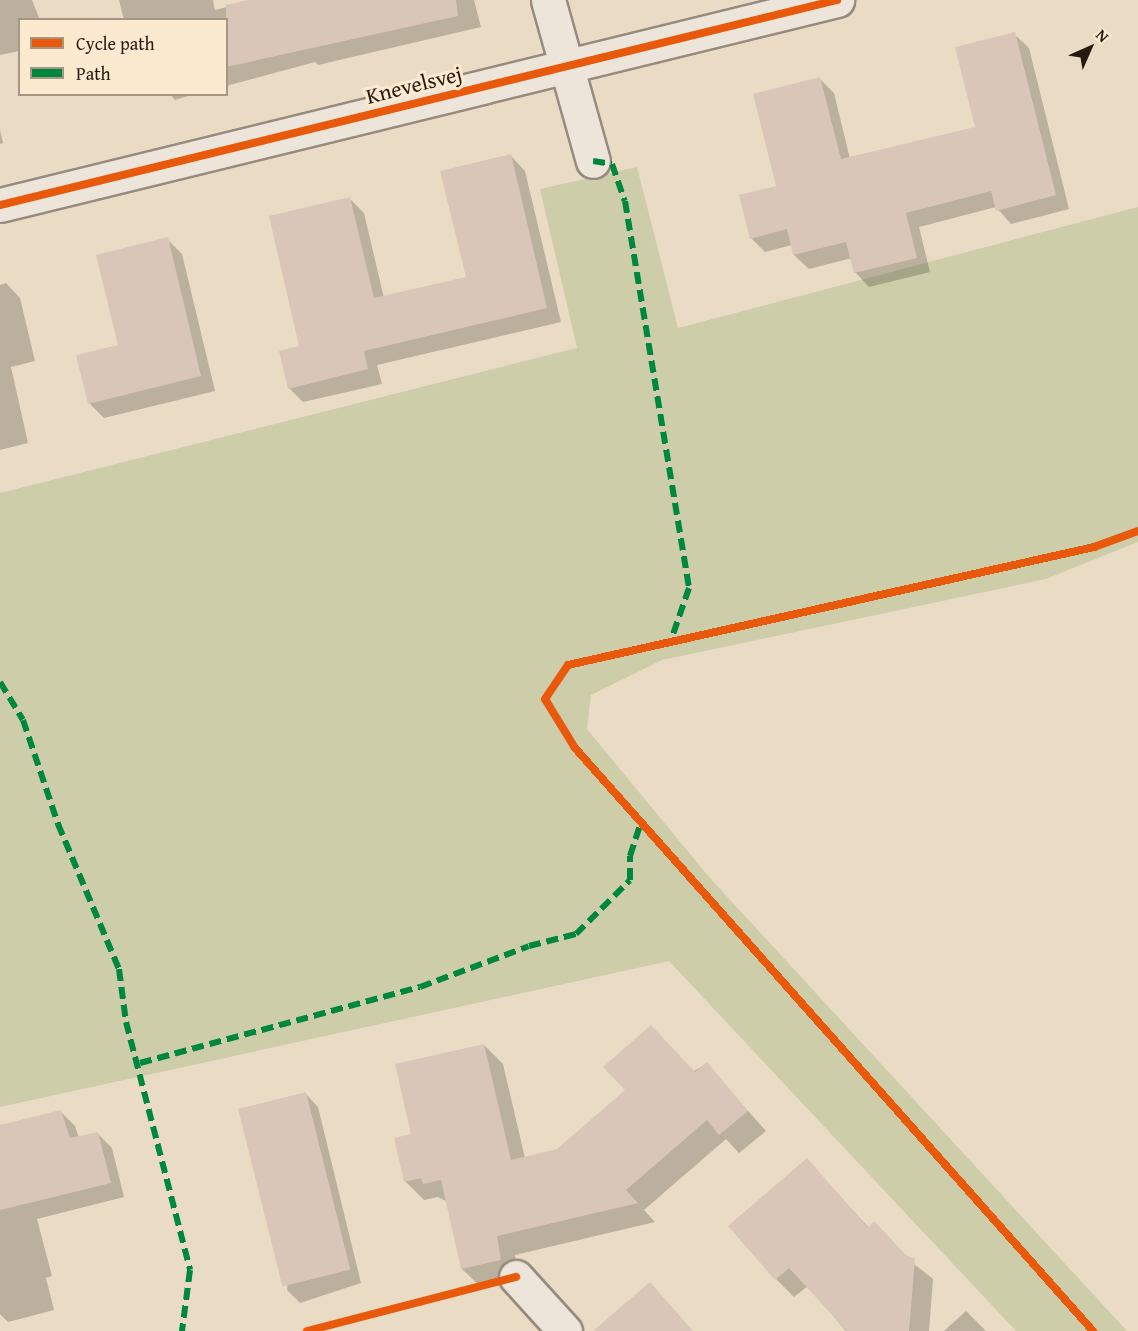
<!DOCTYPE html>
<html>
<head>
<meta charset="utf-8">
<style>
	body { margin:0 }
	#map { position:relative; width:1138px; height:1331px; overflow:hidden; background:#eadbc5; font-family:"Gentium Book Plus",serif }
	div>[style] { position:absolute }
	.green>* { inset:0; background:#cecda9 }
	.shadow>* { inset:0; background:#0003 }
	.building>* { inset:0; background:#dac6b8; transform-origin:0 0 }
	.roads { filter:drop-shadow(2px 0 #968b7e) drop-shadow(-2px 0 #968b7e) drop-shadow(0 2px #968b7e) drop-shadow(0 -2px #968b7e) }
	.street>* { height:33px; margin:-16.5px; padding:0 16.5px; transform-origin:16.5px; border-radius:16.5px; background:#ede5da }
	.quiet>* { height:6px; margin-top:-3px; transform-origin:0; background:repeating-linear-gradient(90deg,#00873e 0 12px,transparent 0 18px) }
	.cycleway>* { height:8px; margin:-4px; padding:0 4px; transform-origin:4px; border-radius:4px; background:#e8590c }
	span { translate:-50% -50%; white-space:nowrap; text-align:center; line-height:1.15; -webkit-text-stroke:6px #fbead0; paint-order:stroke }
	.street-label { font-size:22px; color:#28190f }
	.legend { position:absolute; left:18px; top:18px; width:210px; height:78px; box-sizing:border-box; background:#fbead0; border:2px solid #a79683; margin:0; padding:8px 10px; list-style:none; font-size:18px; color:#28190f }
	.legend li { display:flex; align-items:center; gap:12px; height:30px }
	.legend b { width:30px; border:2px solid #a79683 }
	.north { position:absolute; left:1060px; top:18px; width:60px; height:60px; -webkit-text-stroke:4px #fbead0; paint-order:stroke; rotate:45deg; font-size:16px; font-weight:700; line-height:24px; text-align:center; color:#28190f }
	.north::after { content:''; display:block; margin:auto; width:21px; height:27px; background:#28190f; clip-path:polygon(50% 0,100% 100%,50% 72%,0 100%) }
</style>
</head>
<body>
<div id="map">
	<div class="green">
		<i style="clip-path:polygon(637px 167px,678px 328px,1138px 207px,1138px 542px,1046px 579px,662px 660px,591px 695px,587px 729px,709px 877px,1127px 1331px,1016px 1331px,669px 961px,0 1107px,0 493px,577px 348px,540px 189px)"></i>
	</div>
	<div class="shadow">
		<i style="clip-path:polygon(0 0,32px 0,40px 20px,20px 20px,20px 51px,0 55px)"></i>
		<i style="clip-path:polygon(119px 0,213px 0,215px 10px,254px 0,474px 0,481px 27px,318px 65px,315px 62px,226px 86px,226px 20px,124px 20px)"></i>
		<i style="clip-path:polygon(1014px 34px,1029px 48px,1069px 209px,1011px 224px,996px 207px,919px 227px,930px 272px,869px 287px,855px 272px,852px 258px,809px 269px,794px 255px,792px 245px,765px 252px,751px 238px,778px 187px,820px 79px,834px 93px,850px 159px,977px 129px)"></i>
		<i style="clip-path:polygon(170px 94px,195px 94px,175px 100px)"></i>
		<i style="clip-path:polygon(0 130px,3px 143px,0 144px)"></i>
		<i style="clip-path:polygon(511px 156px,525px 171px,561px 322px,377px 365px,382px 384px,303px 402px,289px 388px,350px 199px,364px 213px,384px 298px,467px 279px)"></i>
		<i style="clip-path:polygon(167px 239px,182px 254px,215px 391px,104px 418px,89px 403px,120px 346px)"></i>
		<i style="clip-path:polygon(6px 283px,20px 298px,35px 361px,11px 367px,28px 443px,0 450px,0 285px)"></i>
		<i style="clip-path:polygon(484px 1045px,503px 1064px,525px 1158px,557px 1151px,706px 1064px,766px 1131px,739px 1153px,726px 1139px,644px 1210px,655px 1222px,515px 1255px,520px 1279px,482px 1288px,462px 1269px,448px 1202px,438px 1197px,424px 1200px,405px 1181px,412px 1135px)"></i>
		<i style="clip-path:polygon(305px 1093px,318px 1107px,361px 1283px,300px 1303px,287px 1290px)"></i>
		<i style="clip-path:polygon(60px 1111px,75px 1126px,79px 1138px,97px 1133px,112px 1148px,124px 1197px,37px 1219px,52px 1276px,46px 1278px,54px 1310px,8px 1322px,0 1314px,0 1143px)"></i>
		<i style="clip-path:polygon(807px 1160px,869px 1228px,933px 1279px,929px 1331px,846px 1331px,808px 1286px,794px 1297px,776px 1279px)"></i>
		<i style="clip-path:polygon(966px 1311px,986px 1331px,944px 1331px)"></i>
	</div>
	<div class="building">
		<i style="clip-path:polygon(248px 0,456px 0,458px 16px,226px 67px,226px 5px)"></i>
		<i style="clip-path:polygon(1015px 32px,1056px 195px,996px 211px,991px 191px,906px 213px,917px 258px,854px 273px,846px 242px,793px 255px,787px 229px,750px 239px,739px 195px,776px 186px,753px 94px,820px 77px,841px 159px,975px 127px,955px 47px)"></i>
		<i style="clip-path:polygon(511px 154px,547px 308px,364px 351px,368px 369px,288px 389px,279px 351px,299px 346px,269px 216px,350px 197px,374px 298px,466px 277px,440px 171px)"></i>
		<i style="clip-path:polygon(168px 237px,201px 376px,88px 404px,76px 355px,118px 345px,96px 255px)"></i>
		<i style="clip-path:polygon(651px 1025px,695px 1072px,707px 1062px,748px 1111px,719px 1135px,707px 1120px,626px 1190px,638px 1203px,497px 1236px,501px 1260px,461px 1269px,441px 1180px,423px 1184px,421px 1178px,404px 1182px,394px 1138px,411px 1134px,395px 1064px,484px 1044px,511px 1160px,557px 1149px,625px 1090px,603px 1067px)"></i>
		<i style="left:306px;top:1092px;width:183px;height:70px;rotate:76deg"></i>
		<i style="clip-path:polygon(61px 1110px,70px 1138px,98px 1132px,111px 1183px,0 1210px,0 1125px)"></i>
		<i style="clip-path:polygon(807px 1158px,868px 1228px,874px 1221px,906px 1255px,915px 1259px,909px 1331px,847px 1331px,789px 1268px,775px 1280px,728px 1226px)"></i>
		<i style="clip-path:polygon(650px 1282px,693px 1331px,593px 1331px)"></i>
	</div>
	<div class="roads">
		<div class="street">
			<i style="left:548px;top:0;width:167px;rotate:74.4deg"></i>
			<i style="left:0;top:205px;width:862px;rotate:-13.76deg"></i>
			<i style="left:516px;top:1277px;width:73px;rotate:47.8deg"></i>
		</div>
	</div>
	<div class="quiet">
		<i style="left:593px;top:161px;width:19px;rotate:9deg"></i>
		<i style="left:612px;top:164px;width:39px;rotate:71deg"></i>
		<i style="left:625px;top:201px;width:392px;rotate:80.6deg"></i>
		<i style="left:689px;top:588px;width:55px;rotate:109.1deg"></i>
		<i style="left:0;top:682px;width:44px;rotate:58.8deg"></i>
		<i style="left:23px;top:720px;width:110px;rotate:71.4deg"></i>
		<i style="left:58px;top:824px;width:157px;rotate:67.2deg"></i>
		<i style="left:119px;top:969px;width:53px;rotate:82.5deg"></i>
		<i style="left:126px;top:1022px;width:256px;rotate:75.5deg"></i>
		<i style="left:190px;top:1270px;width:62px;rotate:97.5deg"></i>
		<i style="left:140px;top:1063px;width:290px;rotate:-15.2deg"></i>
		<i style="left:420px;top:987px;width:116px;rotate:-20.6deg"></i>
		<i style="left:529px;top:946px;width:49px;rotate:-14.3deg"></i>
		<i style="left:576px;top:934px;width:76px;rotate:-45deg"></i>
		<i style="left:630px;top:880px;width:24px;rotate:-90deg"></i>
		<i style="left:630px;top:856px;width:36px;rotate:-72deg"></i>
	</div>
	<div class="cycleway">
		<i style="left:0;top:205px;width:862px;rotate:-13.76deg"></i>
		<i style="left:307px;top:1331px;width:216px;rotate:-14.5deg"></i>
		<i style="left:1093px;top:1331px;width:780px;rotate:-131.62deg"></i>
		<i style="left:575px;top:748px;width:57px;rotate:-121.5deg"></i>
		<i style="left:545px;top:699px;width:41px;rotate:-55.9deg"></i>
		<i style="left:568px;top:665px;width:539px;rotate:-12.64deg"></i>
		<i style="left:1094px;top:547px;width:47px;rotate:-20deg"></i>
	</div>
	<div class="street-label">
		<span style="left:414px;top:85px;rotate:-14deg">Knevelsvej</span>
	</div>
	<ul class="legend">
	<li><b style="height:8px;background:#e8590c"></b>Cycle path</li>
	<li><b style="height:8px;background:#00873e"></b>Path</li>
	</ul>
	<div class="north">N</div>
</div>
</body>
</html>
